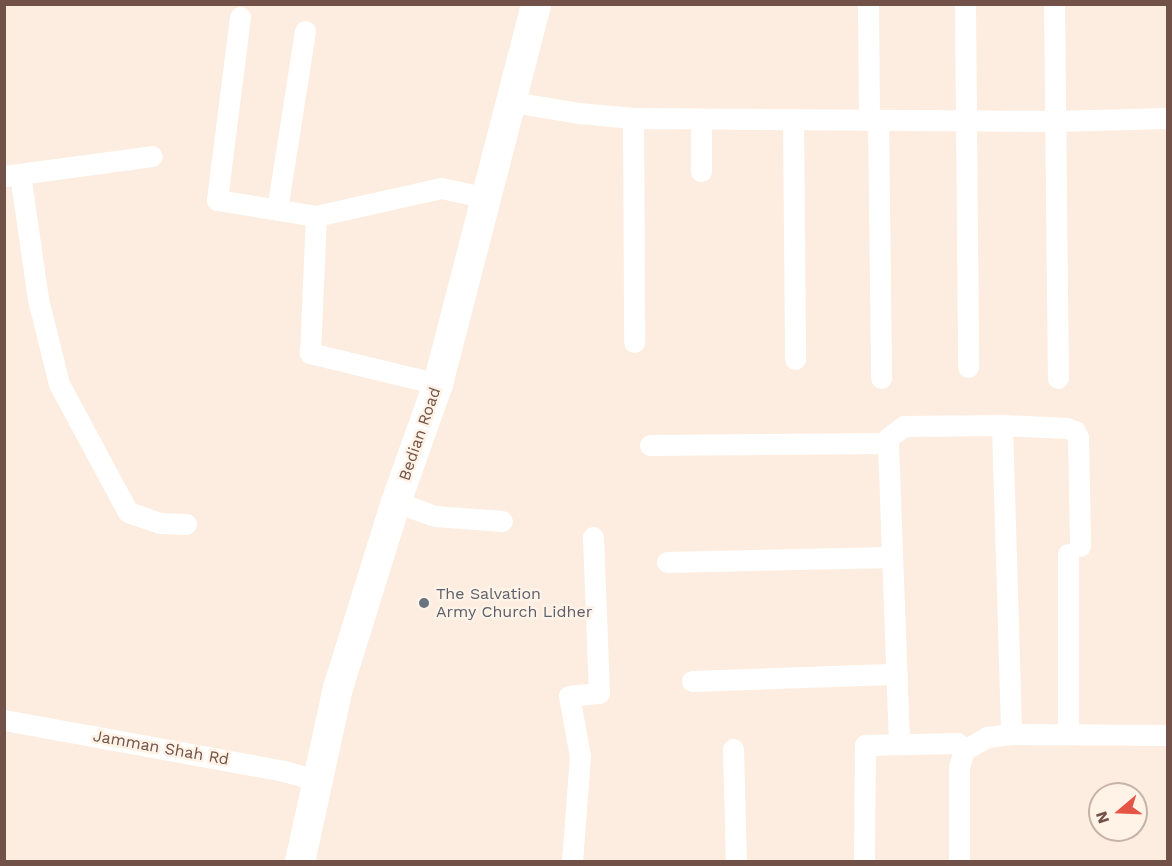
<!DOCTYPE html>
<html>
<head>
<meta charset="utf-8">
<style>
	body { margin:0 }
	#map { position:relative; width:1172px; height:866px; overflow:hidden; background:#fcede0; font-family:"Work Sans",sans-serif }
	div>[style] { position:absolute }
	.minor>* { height:21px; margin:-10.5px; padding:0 10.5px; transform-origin:10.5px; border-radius:10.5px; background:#fff }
	.secondary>* { height:30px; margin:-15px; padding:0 15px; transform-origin:15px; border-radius:15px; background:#fff }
	.dots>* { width:16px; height:16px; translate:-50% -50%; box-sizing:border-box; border:3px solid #fff2e6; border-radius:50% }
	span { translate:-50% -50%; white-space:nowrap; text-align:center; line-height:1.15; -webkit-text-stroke:5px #fff2e6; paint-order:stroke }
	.street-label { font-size:16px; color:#725248 }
	.worship-label { font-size:16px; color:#5b616d }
	.left { translate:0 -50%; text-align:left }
	.frame { position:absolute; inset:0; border:6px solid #725248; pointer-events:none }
	.north { position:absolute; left:1088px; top:782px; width:60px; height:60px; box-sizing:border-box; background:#fff2e6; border:2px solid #c7b2a7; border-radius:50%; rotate:251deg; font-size:16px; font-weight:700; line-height:24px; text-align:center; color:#725248 }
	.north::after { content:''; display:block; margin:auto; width:21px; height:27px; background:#e55546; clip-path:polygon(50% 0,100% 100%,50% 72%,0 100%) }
</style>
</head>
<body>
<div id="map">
	<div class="minor">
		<i style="left:868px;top:4px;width:116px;rotate:89.5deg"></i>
		<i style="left:965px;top:4px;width:363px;rotate:89.5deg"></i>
		<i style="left:1054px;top:4px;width:374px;rotate:89.4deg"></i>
		<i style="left:240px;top:17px;width:184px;rotate:97.2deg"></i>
		<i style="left:217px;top:200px;width:100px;rotate:9.2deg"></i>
		<i style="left:513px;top:102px;width:67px;rotate:9.5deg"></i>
		<i style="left:579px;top:113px;width:54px;rotate:5.3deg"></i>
		<i style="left:633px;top:118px;width:421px;rotate:0.4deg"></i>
		<i style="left:1054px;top:121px;width:114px;rotate:-1.5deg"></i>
		<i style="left:633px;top:118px;width:224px;rotate:89.7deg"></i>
		<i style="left:701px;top:119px;width:52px;rotate:90deg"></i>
		<i style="left:793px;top:119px;width:240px;rotate:89.5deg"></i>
		<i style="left:878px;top:120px;width:258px;rotate:89.3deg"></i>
		<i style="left:20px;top:174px;width:126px;rotate:81.8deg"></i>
		<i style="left:38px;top:299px;width:88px;rotate:76.1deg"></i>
		<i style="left:59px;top:384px;width:145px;rotate:61.7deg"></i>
		<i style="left:128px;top:512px;width:34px;rotate:19deg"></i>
		<i style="left:160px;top:523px;width:26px;rotate:2deg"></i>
		<i style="left:4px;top:176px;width:149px;rotate:-7.7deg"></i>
		<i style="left:277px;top:210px;width:181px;rotate:-81.1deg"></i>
		<i style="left:438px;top:384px;width:132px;rotate:-166.4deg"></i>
		<i style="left:310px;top:353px;width:137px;rotate:-87.5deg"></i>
		<i style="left:316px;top:216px;width:128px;rotate:-12.6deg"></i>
		<i style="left:441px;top:188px;width:48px;rotate:12deg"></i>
		<i style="left:1002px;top:425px;width:309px;rotate:88.3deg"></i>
		<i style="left:650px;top:445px;width:238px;rotate:-0.5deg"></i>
		<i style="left:396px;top:502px;width:41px;rotate:19.7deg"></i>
		<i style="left:435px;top:516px;width:67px;rotate:4.3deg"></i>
		<i style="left:1068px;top:554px;width:180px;rotate:90deg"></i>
		<i style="left:667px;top:562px;width:225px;rotate:-1.3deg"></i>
		<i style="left:692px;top:681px;width:205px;rotate:-2deg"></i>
		<i style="left:4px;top:720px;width:285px;rotate:10.3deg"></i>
		<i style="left:284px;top:771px;width:33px;rotate:16deg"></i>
		<i style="left:899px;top:743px;width:305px;rotate:-92.1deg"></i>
		<i style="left:888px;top:438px;width:20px;rotate:-37deg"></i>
		<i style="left:904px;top:426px;width:98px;rotate:-0.6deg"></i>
		<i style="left:1002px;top:425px;width:65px;rotate:2.6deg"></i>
		<i style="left:1067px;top:428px;width:9px;rotate:21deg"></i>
		<i style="left:1075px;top:431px;width:7px;rotate:63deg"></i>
		<i style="left:1078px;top:437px;width:109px;rotate:88.9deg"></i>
		<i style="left:733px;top:749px;width:113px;rotate:88.5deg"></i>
		<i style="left:572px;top:862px;width:106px;rotate:-85.7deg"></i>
		<i style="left:580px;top:756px;width:61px;rotate:-100.4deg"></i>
		<i style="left:569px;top:696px;width:30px;rotate:-6deg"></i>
		<i style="left:599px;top:693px;width:156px;rotate:-92.2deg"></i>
		<i style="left:864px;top:862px;width:117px;rotate:-89.5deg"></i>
		<i style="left:865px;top:745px;width:92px;rotate:-1.2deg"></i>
		<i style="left:957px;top:743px;width:10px;rotate:45deg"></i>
		<i style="left:964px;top:750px;width:26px;rotate:-29deg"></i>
		<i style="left:987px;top:737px;width:24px;rotate:-7deg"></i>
		<i style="left:1011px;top:734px;width:157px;rotate:0.4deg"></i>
		<i style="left:959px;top:862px;width:95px;rotate:-90deg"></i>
		<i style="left:959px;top:767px;width:18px;rotate:-74deg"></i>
	</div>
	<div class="secondary">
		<i style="left:300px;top:862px;width:178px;rotate:-77.7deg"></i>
		<i style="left:338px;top:688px;width:195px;rotate:-72.7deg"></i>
		<i style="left:396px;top:502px;width:125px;rotate:-70.4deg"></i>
		<i style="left:438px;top:384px;width:392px;rotate:-75.5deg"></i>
	</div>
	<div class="dots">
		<i style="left:424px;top:603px;background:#6b7280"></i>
	</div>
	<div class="street-label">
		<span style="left:420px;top:434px;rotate:-71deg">Bedian Road</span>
		<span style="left:161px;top:748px;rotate:10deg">Jamman Shah Rd</span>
	</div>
	<div class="worship-label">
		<span class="left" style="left:436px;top:603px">The Salvation<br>Army Church Lidher</span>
	</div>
	<div class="frame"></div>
	<div class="north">N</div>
</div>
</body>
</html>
